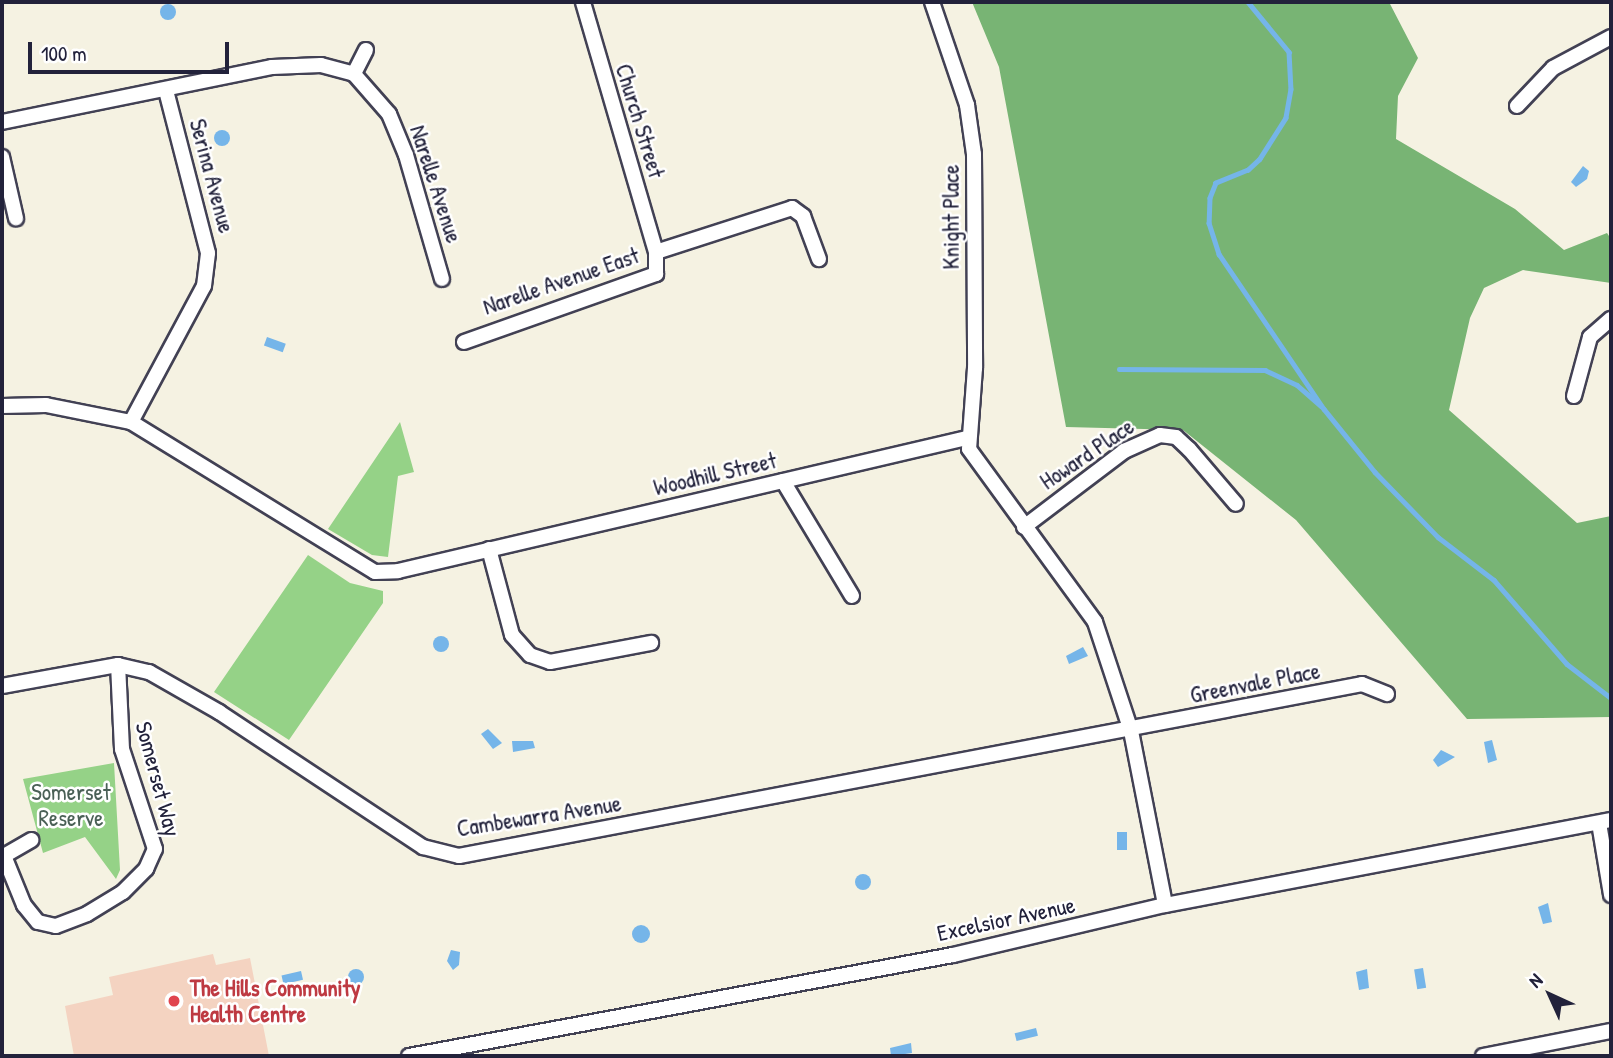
<!DOCTYPE html>
<html>
<head>
<meta charset="utf-8">
<style>
	body { margin:0 }
	#map { position:relative; width:1613px; height:1058px; overflow:hidden; background:#f5f2e2; font-family:"Patrick Hand",sans-serif }
	div>[style] { position:absolute }
	.built>* { inset:0; background:#f4d3c1 }
	.green>* { inset:0; background:#95d287 }
	.forest>* { inset:0; background:#78b474 }
	.water>* { inset:0; background:#75b5e9; transform-origin:0 0 }
	.round { border-radius:50% }
	.stream>* { height:4.5px; margin:-2.25px; padding:0 2.25px; transform-origin:2.25px; border-radius:2.25px; background:#75b5e9 }
	.roads { filter:drop-shadow(2px 0 #424154) drop-shadow(-2px 0 #424154) drop-shadow(0 2px #424154) drop-shadow(0 -2px #424154) }
	.street>* { height:14px; margin:-7px; padding:0 7px; transform-origin:7px; border-radius:7px; background:#fff }
	.dots>* { width:19px; height:19px; translate:-50% -50%; box-sizing:border-box; border:4px solid #fff; border-radius:50% }
	span { translate:-50% -50%; white-space:nowrap; text-align:center; line-height:1.15; -webkit-text-stroke:5px #fff; paint-order:stroke }
	.street-label { font-size:23px; color:#22223b }
	.park-label { font-size:23px; color:#4a6056 }
	.health-label { font-size:23px; color:#be3a42; font-weight:700 }
	.left { translate:0 -50%; text-align:left }
	.frame { position:absolute; inset:0; border:4px solid #22223b; pointer-events:none }
	.north { position:absolute; left:1515px; top:960px; width:70px; height:70px; -webkit-text-stroke:5px #fff; paint-order:stroke; rotate:315deg; font-size:19px; font-weight:700; line-height:28px; text-align:center; color:#22223b }
	.north::after { content:''; display:block; margin:auto; width:24px; height:32px; background:#22223b; clip-path:polygon(50% 0,100% 100%,50% 72%,0 100%) }
	.scale { position:absolute; left:28px; top:42px; width:201px; height:32px; box-sizing:border-box; border:4px solid #22223b; border-top:0; padding-left:9px; font-size:21px; line-height:24px; white-space:nowrap; color:#22223b; -webkit-text-stroke:5px #fff; paint-order:stroke }
</style>
</head>
<body>
<div id="map">
	<div class="built">
		<i style="clip-path:polygon(213px 954px,216px 965px,250px 958px,269px 1056px,74px 1056px,65px 1006px,113px 995px,109px 977px)"></i>
	</div>
	<div class="green">
		<i style="clip-path:polygon(400px 422px,414px 472px,398px 476px,388px 557px,372px 555px,328px 529px)"></i>
		<i style="clip-path:polygon(308px 555px,350px 583px,383px 591px,383px 603px,289px 740px,214px 692px)"></i>
		<i style="clip-path:polygon(114px 763px,120px 870px,116px 879px,85px 837px,43px 853px,23px 779px)"></i>
	</div>
	<div class="forest">
		<i style="clip-path:polygon(972px 2px,1389px 2px,1418px 58px,1398px 96px,1396px 139px,1515px 209px,1564px 250px,1607px 233px,1611px 239px,1611px 283px,1523px 270px,1484px 288px,1470px 318px,1449px 410px,1577px 523px,1611px 516px,1611px 717px,1467px 719px,1296px 520px,1183px 430px,1066px 427px,999px 67px)"></i>
	</div>
	<div class="water">
		<i class="round" style="left:160px;top:4px;width:16px;height:16px"></i>
		<i class="round" style="left:214px;top:130px;width:16px;height:16px"></i>
		<i style="clip-path:polygon(1583px 166px,1589px 171px,1587px 179px,1576px 187px,1571px 182px)"></i>
		<i style="left:267px;top:337px;width:20px;height:9px;rotate:20deg"></i>
		<i class="round" style="left:433px;top:636px;width:16px;height:16px"></i>
		<i style="clip-path:polygon(1083px 647px,1088px 656px,1069px 664px,1066px 656px)"></i>
		<i style="clip-path:polygon(488px 729px,502px 743px,493px 749px,481px 734px)"></i>
		<i style="clip-path:polygon(1492px 740px,1497px 760px,1488px 763px,1484px 742px)"></i>
		<i style="clip-path:polygon(512px 741px,533px 741px,535px 748px,513px 752px)"></i>
		<i style="clip-path:polygon(1441px 750px,1455px 757px,1438px 767px,1433px 760px)"></i>
		<i style="left:1117px;top:832px;width:10px;height:18px"></i>
		<i class="round" style="left:855px;top:874px;width:16px;height:16px"></i>
		<i style="clip-path:polygon(1548px 903px,1552px 922px,1543px 924px,1538px 907px)"></i>
		<i class="round" style="left:632px;top:925px;width:18px;height:18px"></i>
		<i style="clip-path:polygon(451px 950px,460px 952px,459px 965px,453px 970px,447px 961px)"></i>
		<i style="left:1423px;top:968px;width:20px;height:9px;rotate:81deg"></i>
		<i style="clip-path:polygon(1367px 969px,1369px 988px,1359px 990px,1356px 972px)"></i>
		<i class="round" style="left:348px;top:969px;width:16px;height:16px"></i>
		<i style="left:301px;top:971px;width:9px;height:20px;rotate:77deg"></i>
		<i style="left:1036px;top:1028px;width:8px;height:22px;rotate:76deg"></i>
		<i style="clip-path:polygon(911px 1043px,912px 1053px,891px 1056px,890px 1048px)"></i>
	</div>
	<div class="stream">
		<i style="left:1248px;top:2px;width:65px;rotate:50.6deg"></i>
		<i style="left:1289px;top:52px;width:37px;rotate:87deg"></i>
		<i style="left:1291px;top:89px;width:29px;rotate:100deg"></i>
		<i style="left:1286px;top:118px;width:49px;rotate:122.4deg"></i>
		<i style="left:1260px;top:159px;width:16px;rotate:137deg"></i>
		<i style="left:1248px;top:170px;width:35px;rotate:158deg"></i>
		<i style="left:1216px;top:183px;width:16px;rotate:112deg"></i>
		<i style="left:1210px;top:198px;width:25px;rotate:92deg"></i>
		<i style="left:1209px;top:223px;width:33px;rotate:72deg"></i>
		<i style="left:1219px;top:254px;width:187px;rotate:55.9deg"></i>
		<i style="left:1324px;top:409px;width:81px;rotate:51deg"></i>
		<i style="left:1375px;top:472px;width:91px;rotate:45.9deg"></i>
		<i style="left:1438px;top:537px;width:71px;rotate:37.5deg"></i>
		<i style="left:1494px;top:580px;width:111px;rotate:49deg"></i>
		<i style="left:1567px;top:664px;width:56px;rotate:37.7deg"></i>
		<i style="left:1119px;top:369px;width:146px;rotate:0.4deg"></i>
		<i style="left:1265px;top:370px;width:35px;rotate:25deg"></i>
		<i style="left:1297px;top:385px;width:32px;rotate:41deg"></i>
	</div>
	<div class="roads">
		<div class="street">
			<i style="left:932px;top:2px;width:109px;rotate:71.2deg"></i>
			<i style="left:967px;top:105px;width:49px;rotate:81.9deg"></i>
			<i style="left:974px;top:154px;width:214px;rotate:89.7deg"></i>
			<i style="left:975px;top:368px;width:81px;rotate:94.2deg"></i>
			<i style="left:969px;top:449px;width:214px;rotate:53.9deg"></i>
			<i style="left:1095px;top:622px;width:115px;rotate:71.7deg"></i>
			<i style="left:1131px;top:731px;width:177px;rotate:78.9deg"></i>
			<i style="left:366px;top:50px;width:27px;rotate:117deg"></i>
			<i style="left:354px;top:74px;width:53px;rotate:48.8deg"></i>
			<i style="left:389px;top:114px;width:44px;rotate:67.5deg"></i>
			<i style="left:406px;top:155px;width:129px;rotate:73.8deg"></i>
			<i style="left:1517px;top:106px;width:52px;rotate:-46.5deg"></i>
			<i style="left:1553px;top:68px;width:66px;rotate:-28.1deg"></i>
			<i style="left:2px;top:122px;width:276px;rotate:-11.5deg"></i>
			<i style="left:272px;top:67px;width:49px;rotate:-2.3deg"></i>
			<i style="left:321px;top:65px;width:34px;rotate:15deg"></i>
			<i style="left:2px;top:157px;width:63px;rotate:77.1deg"></i>
			<i style="left:656px;top:252px;width:143px;rotate:-17.9deg"></i>
			<i style="left:792px;top:208px;width:14px;rotate:36deg"></i>
			<i style="left:803px;top:216px;width:46px;rotate:69.6deg"></i>
			<i style="left:464px;top:342px;width:204px;rotate:-19.5deg"></i>
			<i style="left:656px;top:274px;width:22px;rotate:-90deg"></i>
			<i style="left:656px;top:252px;width:260px;rotate:-106.3deg"></i>
			<i style="left:1574px;top:396px;width:61px;rotate:-74.8deg"></i>
			<i style="left:1590px;top:337px;width:28px;rotate:-41deg"></i>
			<i style="left:2px;top:406px;width:44px;rotate:-1.3deg"></i>
			<i style="left:46px;top:405px;width:87px;rotate:11.3deg"></i>
			<i style="left:131px;top:422px;width:286px;rotate:31.6deg"></i>
			<i style="left:375px;top:572px;width:23px;rotate:-2deg"></i>
			<i style="left:398px;top:571px;width:584px;rotate:-13.16deg"></i>
			<i style="left:131px;top:422px;width:154px;rotate:-61.8deg"></i>
			<i style="left:204px;top:286px;width:33px;rotate:-83deg"></i>
			<i style="left:208px;top:253px;width:167px;rotate:-104.5deg"></i>
			<i style="left:783px;top:481px;width:134px;rotate:59deg"></i>
			<i style="left:1024px;top:527px;width:126px;rotate:-37.2deg"></i>
			<i style="left:1124px;top:451px;width:39px;rotate:-24deg"></i>
			<i style="left:1160px;top:435px;width:16px;rotate:7deg"></i>
			<i style="left:1176px;top:437px;width:18px;rotate:43deg"></i>
			<i style="left:1189px;top:449px;width:72px;rotate:49.5deg"></i>
			<i style="left:489px;top:549px;width:89px;rotate:75deg"></i>
			<i style="left:512px;top:635px;width:27px;rotate:48deg"></i>
			<i style="left:530px;top:655px;width:21px;rotate:19deg"></i>
			<i style="left:550px;top:662px;width:103px;rotate:-10.7deg"></i>
			<i style="left:2px;top:686px;width:118px;rotate:-10.3deg"></i>
			<i style="left:118px;top:665px;width:32px;rotate:13deg"></i>
			<i style="left:149px;top:672px;width:81px;rotate:29.7deg"></i>
			<i style="left:219px;top:712px;width:245px;rotate:33.5deg"></i>
			<i style="left:423px;top:847px;width:37px;rotate:14deg"></i>
			<i style="left:459px;top:856px;width:919px;rotate:-10.78deg"></i>
			<i style="left:1362px;top:684px;width:27px;rotate:22deg"></i>
			<i style="left:1599px;top:823px;width:73px;rotate:80.5deg"></i>
			<i style="left:4px;top:856px;width:53px;rotate:67.8deg"></i>
			<i style="left:24px;top:905px;width:22px;rotate:51deg"></i>
			<i style="left:38px;top:922px;width:18px;rotate:13deg"></i>
			<i style="left:56px;top:926px;width:33px;rotate:-21deg"></i>
			<i style="left:87px;top:914px;width:42px;rotate:-31.4deg"></i>
			<i style="left:123px;top:892px;width:33px;rotate:-45deg"></i>
			<i style="left:146px;top:869px;width:22px;rotate:-66deg"></i>
			<i style="left:155px;top:849px;width:105px;rotate:-108.3deg"></i>
			<i style="left:122px;top:749px;width:84px;rotate:-92.7deg"></i>
			<i style="left:2px;top:857px;width:34px;rotate:-30deg"></i>
			<i style="left:409px;top:1056px;width:553px;rotate:-10.52deg"></i>
			<i style="left:953px;top:955px;width:218px;rotate:-13.3deg"></i>
			<i style="left:1165px;top:905px;width:454px;rotate:-10.8deg"></i>
			<i style="left:1483px;top:1056px;width:130px;rotate:-11.1deg"></i>
		</div>
	</div>
	<div class="dots">
		<i style="left:174px;top:1001px;background:#e0444e"></i>
	</div>
	<div class="street-label">
		<span style="left:640px;top:121px;rotate:73deg">Church Street</span>
		<span style="left:212px;top:176px;rotate:75deg">Serina Avenue</span>
		<span style="left:436px;top:184px;rotate:72deg">Narelle Avenue</span>
		<span style="left:951px;top:217px;rotate:-90deg">Knight Place</span>
		<span style="left:561px;top:281px;rotate:-19deg">Narelle Avenue East</span>
		<span style="left:1087px;top:454px;rotate:-34deg">Howard Place</span>
		<span style="left:715px;top:474px;rotate:-13deg">Woodhill Street</span>
		<span style="left:1255px;top:683px;rotate:-11deg">Greenvale Place</span>
		<span style="left:158px;top:779px;rotate:75deg">Somerset Way</span>
		<span style="left:539px;top:816px;rotate:-9deg">Cambewarra Avenue</span>
		<span style="left:1006px;top:919px;rotate:-12deg">Excelsior Avenue</span>
	</div>
	<div class="park-label">
		<span style="left:71px;top:805px">Somerset<br>Reserve</span>
	</div>
	<div class="health-label">
		<span class="left" style="left:190px;top:1001px">The Hills Community<br>Health Centre</span>
	</div>
	<div class="frame"></div>
	<div class="north">N</div>
	<div class="scale">100 m</div>
</div>
</body>
</html>
